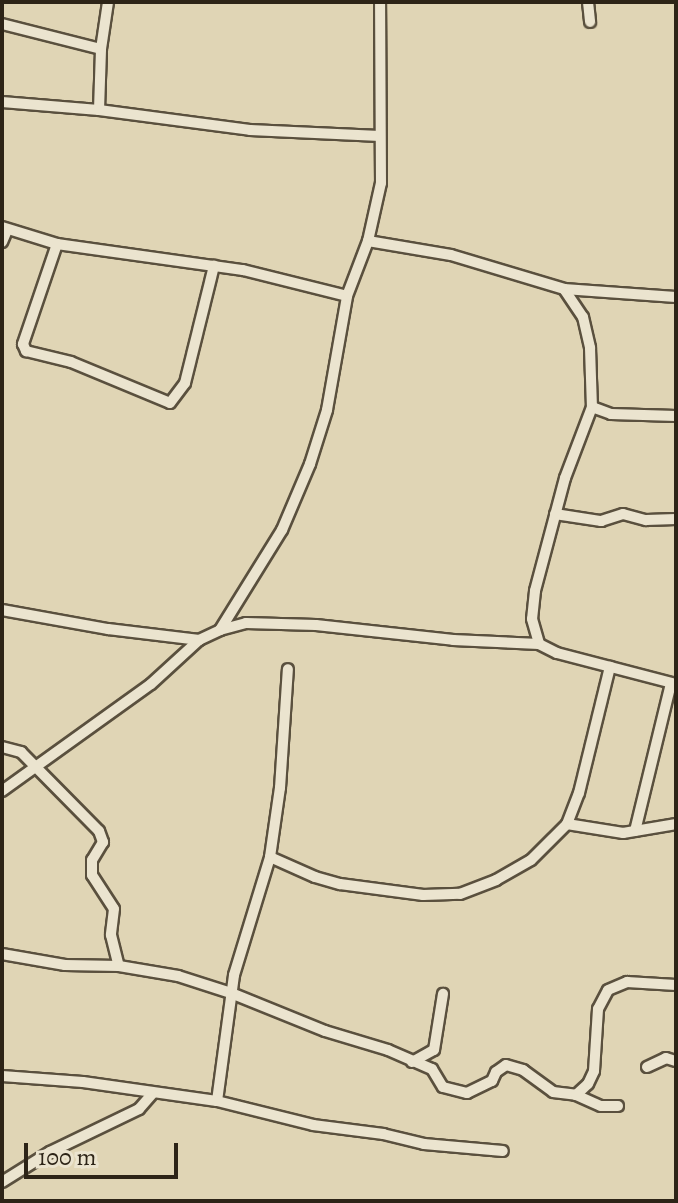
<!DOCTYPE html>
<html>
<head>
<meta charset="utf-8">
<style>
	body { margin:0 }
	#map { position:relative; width:678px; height:1203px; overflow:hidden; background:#e0d5b5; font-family:Alegreya,serif }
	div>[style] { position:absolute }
	.roads { filter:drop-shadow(2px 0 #5a503e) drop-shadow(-2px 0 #5a503e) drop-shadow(0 2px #5a503e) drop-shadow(0 -2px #5a503e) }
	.minor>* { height:10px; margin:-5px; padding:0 5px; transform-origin:5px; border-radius:5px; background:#ebe4cf }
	span { translate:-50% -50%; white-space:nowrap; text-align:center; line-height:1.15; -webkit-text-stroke:8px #ebe4cf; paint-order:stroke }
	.frame { position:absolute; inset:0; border:4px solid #2d2417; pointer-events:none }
	.scale { position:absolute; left:24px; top:1143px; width:154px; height:36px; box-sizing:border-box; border:4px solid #2d2417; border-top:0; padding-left:10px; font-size:24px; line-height:28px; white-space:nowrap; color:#2d2417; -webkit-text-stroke:6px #ebe4cf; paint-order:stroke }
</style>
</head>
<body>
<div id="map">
	<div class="roads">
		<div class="minor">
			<i style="left:588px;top:2px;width:20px;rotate:84deg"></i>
			<i style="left:2px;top:24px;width:102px;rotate:14.2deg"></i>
			<i style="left:2px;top:102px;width:97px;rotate:4.7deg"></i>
			<i style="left:99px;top:110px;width:152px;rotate:7.5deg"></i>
			<i style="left:250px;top:130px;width:130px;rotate:2.6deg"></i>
			<i style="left:99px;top:110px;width:61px;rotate:-88.1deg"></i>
			<i style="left:101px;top:49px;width:48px;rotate:-81.5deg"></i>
			<i style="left:2px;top:227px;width:58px;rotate:17.2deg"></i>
			<i style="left:57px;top:244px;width:188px;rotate:8deg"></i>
			<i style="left:243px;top:270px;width:107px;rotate:14deg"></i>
			<i style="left:368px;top:241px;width:84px;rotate:9.6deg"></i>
			<i style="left:451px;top:255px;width:118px;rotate:16.7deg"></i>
			<i style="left:564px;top:289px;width:34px;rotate:56deg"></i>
			<i style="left:583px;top:317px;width:32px;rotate:77deg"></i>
			<i style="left:590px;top:348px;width:59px;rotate:88.1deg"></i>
			<i style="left:592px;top:407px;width:76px;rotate:110.8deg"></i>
			<i style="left:565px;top:478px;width:117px;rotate:104.9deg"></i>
			<i style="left:535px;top:591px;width:28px;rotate:96deg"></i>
			<i style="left:532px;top:619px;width:26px;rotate:74deg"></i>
			<i style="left:2px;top:242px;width:13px;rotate:-67deg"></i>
			<i style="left:57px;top:244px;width:106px;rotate:108.8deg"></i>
			<i style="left:23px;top:344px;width:8px;rotate:67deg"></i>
			<i style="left:26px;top:351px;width:46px;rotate:13.7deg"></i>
			<i style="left:71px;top:362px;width:107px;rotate:22.5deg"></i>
			<i style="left:170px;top:403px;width:25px;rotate:-53deg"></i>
			<i style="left:185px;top:383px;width:121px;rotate:-76.1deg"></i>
			<i style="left:564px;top:289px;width:112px;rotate:4.1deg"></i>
			<i style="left:592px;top:407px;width:20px;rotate:20deg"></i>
			<i style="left:611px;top:414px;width:65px;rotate:1.8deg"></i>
			<i style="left:555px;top:514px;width:47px;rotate:8.7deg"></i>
			<i style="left:601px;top:521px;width:23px;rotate:-18deg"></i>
			<i style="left:623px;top:514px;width:24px;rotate:15deg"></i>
			<i style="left:646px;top:520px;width:30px;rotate:-2deg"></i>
			<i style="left:2px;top:610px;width:108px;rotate:10.2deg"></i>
			<i style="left:108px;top:629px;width:92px;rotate:6.9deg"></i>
			<i style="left:220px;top:630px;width:27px;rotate:-15deg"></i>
			<i style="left:246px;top:623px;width:70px;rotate:1.6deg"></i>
			<i style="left:316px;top:625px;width:138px;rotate:6.2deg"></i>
			<i style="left:453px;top:640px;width:86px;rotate:2.7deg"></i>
			<i style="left:539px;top:644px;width:20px;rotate:27deg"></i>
			<i style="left:557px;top:653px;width:123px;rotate:14.6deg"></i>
			<i style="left:2px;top:747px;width:20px;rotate:15deg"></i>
			<i style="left:21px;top:752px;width:111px;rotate:45.4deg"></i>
			<i style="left:99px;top:831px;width:12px;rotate:70deg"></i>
			<i style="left:103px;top:842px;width:21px;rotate:121deg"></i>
			<i style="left:92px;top:860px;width:15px;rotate:90deg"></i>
			<i style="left:92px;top:875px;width:40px;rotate:57.1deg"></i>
			<i style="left:114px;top:909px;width:26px;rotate:97deg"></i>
			<i style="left:111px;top:935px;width:32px;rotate:76deg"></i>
			<i style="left:2px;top:791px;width:183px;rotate:-35.7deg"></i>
			<i style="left:151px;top:684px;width:65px;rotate:-42.5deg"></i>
			<i style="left:199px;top:640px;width:23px;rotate:-25deg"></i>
			<i style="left:220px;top:630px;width:118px;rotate:-58.2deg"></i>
			<i style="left:282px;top:530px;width:72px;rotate:-67deg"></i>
			<i style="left:310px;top:464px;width:57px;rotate:-72.5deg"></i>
			<i style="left:327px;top:410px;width:116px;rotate:-80deg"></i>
			<i style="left:347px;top:296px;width:59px;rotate:-69.1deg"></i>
			<i style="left:368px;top:241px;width:59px;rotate:-77.4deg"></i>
			<i style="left:381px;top:183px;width:181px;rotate:-90.3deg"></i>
			<i style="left:567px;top:824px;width:57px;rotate:9.1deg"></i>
			<i style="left:623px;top:833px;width:54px;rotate:-9.6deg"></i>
			<i style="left:635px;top:831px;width:152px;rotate:-76.3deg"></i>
			<i style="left:270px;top:857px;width:49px;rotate:24deg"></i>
			<i style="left:315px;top:877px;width:26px;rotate:16deg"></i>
			<i style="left:340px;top:884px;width:84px;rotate:7.5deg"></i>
			<i style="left:423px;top:895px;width:37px;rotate:-2deg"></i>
			<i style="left:460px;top:894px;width:39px;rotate:-21deg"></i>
			<i style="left:496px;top:880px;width:40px;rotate:-29.7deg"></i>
			<i style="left:531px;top:860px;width:51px;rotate:-45deg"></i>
			<i style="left:567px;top:824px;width:33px;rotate:-69deg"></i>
			<i style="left:579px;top:793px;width:130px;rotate:-76.2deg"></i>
			<i style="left:2px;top:954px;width:64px;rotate:9.9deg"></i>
			<i style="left:65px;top:965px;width:54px;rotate:1.1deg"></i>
			<i style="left:119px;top:966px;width:60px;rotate:9.6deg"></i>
			<i style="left:178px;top:976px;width:56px;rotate:17.8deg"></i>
			<i style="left:231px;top:993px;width:101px;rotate:22deg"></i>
			<i style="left:325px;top:1031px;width:66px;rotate:16.8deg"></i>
			<i style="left:388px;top:1050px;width:48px;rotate:23.4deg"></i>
			<i style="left:432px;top:1069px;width:21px;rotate:59deg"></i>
			<i style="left:443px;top:1087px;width:25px;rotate:14deg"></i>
			<i style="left:467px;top:1093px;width:28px;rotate:-26deg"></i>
			<i style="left:492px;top:1081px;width:10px;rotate:-66deg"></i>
			<i style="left:496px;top:1072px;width:12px;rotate:-35deg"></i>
			<i style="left:506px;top:1065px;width:18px;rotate:16deg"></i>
			<i style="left:523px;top:1070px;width:37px;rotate:36deg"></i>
			<i style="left:553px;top:1092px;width:23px;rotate:7deg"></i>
			<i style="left:576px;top:1095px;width:16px;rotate:-43deg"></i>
			<i style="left:588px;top:1084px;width:14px;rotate:-65deg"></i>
			<i style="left:594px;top:1071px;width:62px;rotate:-86.3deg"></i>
			<i style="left:598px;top:1009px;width:21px;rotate:-62deg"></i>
			<i style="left:608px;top:990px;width:21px;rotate:-23deg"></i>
			<i style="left:627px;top:982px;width:49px;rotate:3.5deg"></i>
			<i style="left:412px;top:1062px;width:25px;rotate:-29deg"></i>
			<i style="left:434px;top:1050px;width:57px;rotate:-80.9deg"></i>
			<i style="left:647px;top:1067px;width:21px;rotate:-25deg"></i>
			<i style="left:666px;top:1058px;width:10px;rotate:17deg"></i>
			<i style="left:2px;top:1076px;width:81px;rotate:4.2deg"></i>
			<i style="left:83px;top:1082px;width:135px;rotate:8.1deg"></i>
			<i style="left:217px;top:1101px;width:99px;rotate:14deg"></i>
			<i style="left:313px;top:1125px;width:71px;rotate:7.3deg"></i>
			<i style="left:383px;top:1134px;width:42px;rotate:13.7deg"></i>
			<i style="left:424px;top:1144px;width:79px;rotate:5.1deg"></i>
			<i style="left:576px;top:1095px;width:27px;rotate:24deg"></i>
			<i style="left:601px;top:1106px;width:17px"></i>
			<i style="left:217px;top:1101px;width:127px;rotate:-82.3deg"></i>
			<i style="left:234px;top:975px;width:123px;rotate:-73deg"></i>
			<i style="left:270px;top:857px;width:70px;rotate:-81.8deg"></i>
			<i style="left:280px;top:788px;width:119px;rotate:-86.2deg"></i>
			<i style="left:2px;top:1182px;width:57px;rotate:-32deg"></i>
			<i style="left:50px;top:1152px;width:99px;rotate:-25.8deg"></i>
			<i style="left:139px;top:1109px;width:20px;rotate:-49deg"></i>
		</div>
	</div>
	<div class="frame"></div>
	<div class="scale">100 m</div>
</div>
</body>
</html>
